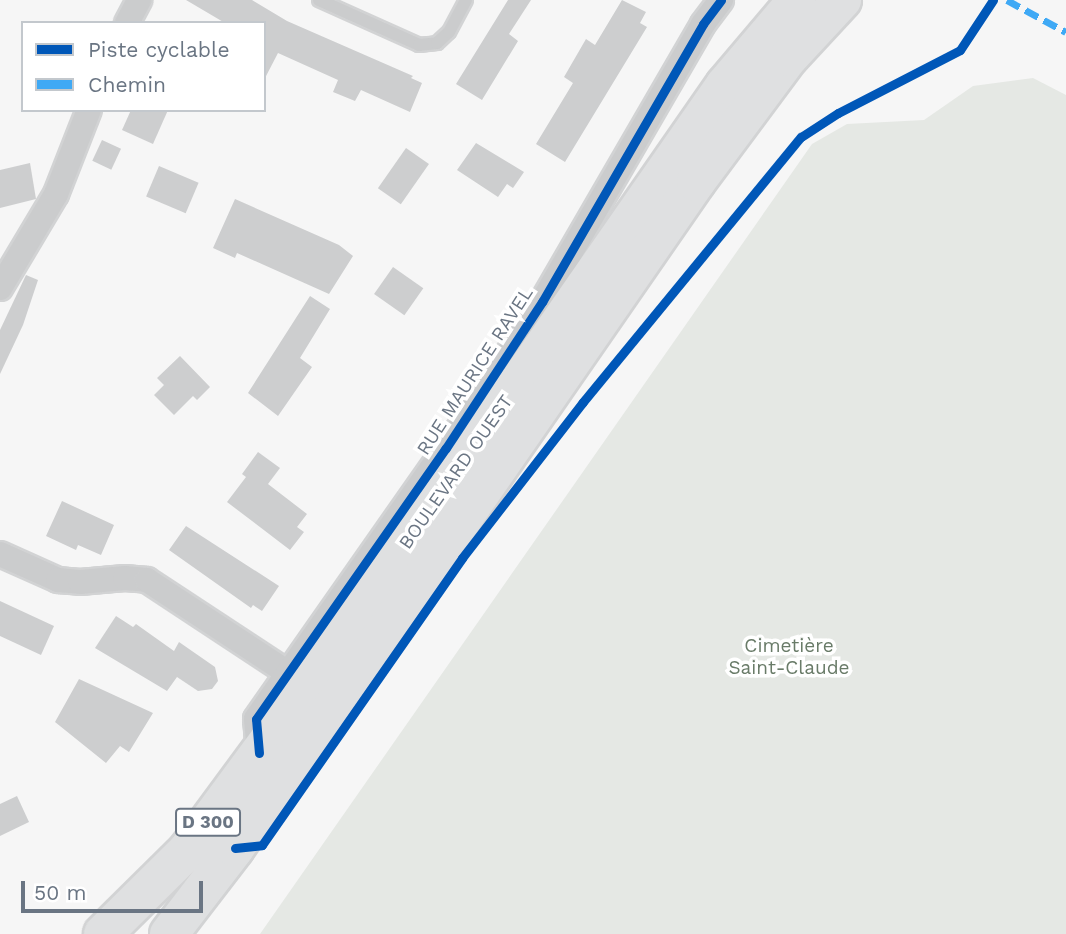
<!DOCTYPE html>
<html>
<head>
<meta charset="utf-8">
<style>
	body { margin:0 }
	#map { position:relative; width:1066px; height:934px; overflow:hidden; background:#f6f6f6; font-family:"Work Sans",sans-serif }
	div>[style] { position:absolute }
	.green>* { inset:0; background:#e5e8e4 }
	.building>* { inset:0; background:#cdcecf; transform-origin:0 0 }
	.roads { filter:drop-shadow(2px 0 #d2d3d4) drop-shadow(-2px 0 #d2d3d4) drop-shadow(0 2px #d2d3d4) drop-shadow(0 -2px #d2d3d4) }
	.lane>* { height:12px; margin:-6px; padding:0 6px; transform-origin:6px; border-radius:6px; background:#cbcccd }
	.street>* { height:24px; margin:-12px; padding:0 12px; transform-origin:12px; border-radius:12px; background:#cbcccd }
	.primary>* { height:38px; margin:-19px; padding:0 19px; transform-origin:19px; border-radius:19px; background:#dfe0e1 }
	.quiet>* { height:7px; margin-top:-3.5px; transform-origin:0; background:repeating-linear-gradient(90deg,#3fa9f5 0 14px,transparent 0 21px) }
	.cycleway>* { height:9px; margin:-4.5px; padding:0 4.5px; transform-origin:4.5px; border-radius:4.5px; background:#0057b8 }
	span { translate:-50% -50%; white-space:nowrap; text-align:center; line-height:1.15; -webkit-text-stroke:7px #fff; paint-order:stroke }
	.shield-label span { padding:2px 5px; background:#fff; border:2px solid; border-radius:5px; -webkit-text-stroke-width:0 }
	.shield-label { font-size:18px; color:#6a7583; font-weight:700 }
	.street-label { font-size:19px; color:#6a7583 }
	.park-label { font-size:19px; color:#697b68 }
	.legend { position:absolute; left:21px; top:21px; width:245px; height:91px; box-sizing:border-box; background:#fff; border:2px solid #c3c8cd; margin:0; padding:9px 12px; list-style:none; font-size:21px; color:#6a7583 }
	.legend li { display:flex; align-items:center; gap:14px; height:35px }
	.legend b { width:35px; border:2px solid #c3c8cd }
	.scale { position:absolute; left:21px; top:881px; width:182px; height:32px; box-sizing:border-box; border:4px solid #6a7583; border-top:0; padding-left:9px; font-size:21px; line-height:24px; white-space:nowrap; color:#6a7583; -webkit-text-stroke:5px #fff; paint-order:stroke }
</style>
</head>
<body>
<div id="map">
	<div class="green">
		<i style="clip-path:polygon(1033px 78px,1066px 95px,1066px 934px,260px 934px,812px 144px,847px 124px,924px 120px,973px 86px)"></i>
	</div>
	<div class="building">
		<i style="clip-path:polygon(186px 0,252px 0,287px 21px,413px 76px,411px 78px,422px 83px,410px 112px,361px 90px,355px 101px,333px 92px,338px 80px,278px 53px,264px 80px,264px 23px,225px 23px)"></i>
		<i style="clip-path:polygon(508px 0,531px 0,509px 34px,518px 41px,482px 100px,456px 84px)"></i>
		<i style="clip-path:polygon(622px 0,646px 12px,640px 23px,647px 27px,565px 162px,536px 144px,573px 83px,564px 77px,586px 39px,595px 45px)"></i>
		<i style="clip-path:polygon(131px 110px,168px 110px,153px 144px,122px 130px)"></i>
		<i style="left:102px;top:140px;width:21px;height:23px;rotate:25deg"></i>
		<i style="clip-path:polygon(476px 143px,524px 172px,513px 188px,507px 184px,498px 197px,457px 170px)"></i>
		<i style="left:406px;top:148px;width:28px;height:49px;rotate:35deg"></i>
		<i style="clip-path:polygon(30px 163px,36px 199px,0 208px,0 170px)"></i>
		<i style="left:159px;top:166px;width:43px;height:33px;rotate:23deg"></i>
		<i style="clip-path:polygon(235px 199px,339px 245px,353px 256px,329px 294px,237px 253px,235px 258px,213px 248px)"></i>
		<i style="left:393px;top:267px;width:37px;height:33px;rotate:35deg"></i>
		<i style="clip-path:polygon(26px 275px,38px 280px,23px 325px,0 374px,0 330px)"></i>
		<i style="clip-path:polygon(310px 296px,330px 309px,300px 358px,312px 367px,278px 416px,248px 393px)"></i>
		<i style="clip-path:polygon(180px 356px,210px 387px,197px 400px,193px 396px,174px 415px,154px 395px,164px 385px,157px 378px)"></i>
		<i style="clip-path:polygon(258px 452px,280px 468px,268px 484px,307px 514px,297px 527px,304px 532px,290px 550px,227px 502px,246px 477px,242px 474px)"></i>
		<i style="clip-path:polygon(62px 501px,114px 525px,101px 555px,78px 545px,76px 550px,46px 536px)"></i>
		<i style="clip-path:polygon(186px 526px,279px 586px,262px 611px,253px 605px,251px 608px,169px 550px)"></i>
		<i style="clip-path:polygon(0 601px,54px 626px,41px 655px,0 636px)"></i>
		<i style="clip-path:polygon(116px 616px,133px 627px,136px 624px,174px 651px,179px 642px,215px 667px,218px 681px,212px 689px,198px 691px,177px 677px,167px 691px,95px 648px)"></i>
		<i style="clip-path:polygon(79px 679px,153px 713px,129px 752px,120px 746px,106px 763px,55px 722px)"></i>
		<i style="clip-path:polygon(17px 796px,29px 822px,0 836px,0 804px)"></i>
	</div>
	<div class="roads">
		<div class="lane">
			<i style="left:319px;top:0;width:110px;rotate:24.2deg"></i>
			<i style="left:419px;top:45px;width:18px;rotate:-6deg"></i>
			<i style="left:437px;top:43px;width:16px;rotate:-43deg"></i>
			<i style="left:449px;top:32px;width:36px;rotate:-62deg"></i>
		</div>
		<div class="street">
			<i style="left:127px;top:23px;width:26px;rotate:-62deg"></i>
			<i style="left:0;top:288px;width:109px;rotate:-59.2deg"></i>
			<i style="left:56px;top:194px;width:90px;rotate:-68.6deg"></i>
			<i style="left:0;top:554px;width:64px;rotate:24.1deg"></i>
			<i style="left:58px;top:580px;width:22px;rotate:5deg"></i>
			<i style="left:80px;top:582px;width:45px;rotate:-5.1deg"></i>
			<i style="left:125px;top:578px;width:22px;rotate:5deg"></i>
			<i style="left:147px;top:580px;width:169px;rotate:33.4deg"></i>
			<i style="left:259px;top:753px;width:34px;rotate:-95deg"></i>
			<i style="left:256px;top:719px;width:331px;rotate:-55deg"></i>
			<i style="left:446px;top:448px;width:175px;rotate:-56.7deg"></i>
			<i style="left:542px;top:302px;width:321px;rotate:-59.9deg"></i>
			<i style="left:703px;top:24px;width:30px;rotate:-53deg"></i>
		</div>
		<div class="primary">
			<i style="left:103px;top:934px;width:118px;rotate:-44.7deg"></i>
			<i style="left:187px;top:851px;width:155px;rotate:-53.6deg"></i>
			<i style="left:279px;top:726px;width:781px;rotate:-55.17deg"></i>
			<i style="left:725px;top:85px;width:111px;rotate:-49.7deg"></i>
			<i style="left:169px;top:934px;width:108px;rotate:-52.5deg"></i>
			<i style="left:235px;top:848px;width:810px;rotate:-55.31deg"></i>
			<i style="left:696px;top:182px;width:156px;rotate:-53.4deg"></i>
			<i style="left:789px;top:57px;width:78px;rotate:-47.1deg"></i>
		</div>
	</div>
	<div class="quiet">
		<i style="left:1007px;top:0;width:67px;rotate:28.5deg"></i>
	</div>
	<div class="cycleway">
		<i style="left:259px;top:753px;width:34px;rotate:-95deg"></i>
		<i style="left:256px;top:719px;width:331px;rotate:-55deg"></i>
		<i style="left:446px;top:448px;width:175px;rotate:-56.7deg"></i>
		<i style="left:542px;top:302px;width:321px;rotate:-59.9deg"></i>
		<i style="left:703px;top:24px;width:30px;rotate:-53deg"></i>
		<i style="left:235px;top:848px;width:27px;rotate:-6deg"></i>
		<i style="left:262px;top:845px;width:350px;rotate:-55.1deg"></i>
		<i style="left:462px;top:558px;width:197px;rotate:-52.2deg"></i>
		<i style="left:583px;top:402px;width:343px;rotate:-50.6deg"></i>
		<i style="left:801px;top:137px;width:44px;rotate:-33deg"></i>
		<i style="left:838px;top:113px;width:137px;rotate:-27.3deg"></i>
		<i style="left:960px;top:50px;width:60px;rotate:-56.6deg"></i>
	</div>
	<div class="shield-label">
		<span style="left:208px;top:822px">D 300</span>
	</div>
	<div class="street-label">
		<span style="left:475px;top:371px;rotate:-57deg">RUE MAURICE RAVEL</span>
		<span style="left:456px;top:472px;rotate:-55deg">BOULEVARD OUEST</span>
	</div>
	<div class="park-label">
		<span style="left:789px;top:657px">Cimetière<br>Saint-Claude</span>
	</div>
	<ul class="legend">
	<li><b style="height:9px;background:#0057b8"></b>Piste cyclable</li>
	<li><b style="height:9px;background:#3fa9f5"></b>Chemin</li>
	</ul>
	<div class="scale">50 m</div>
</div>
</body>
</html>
